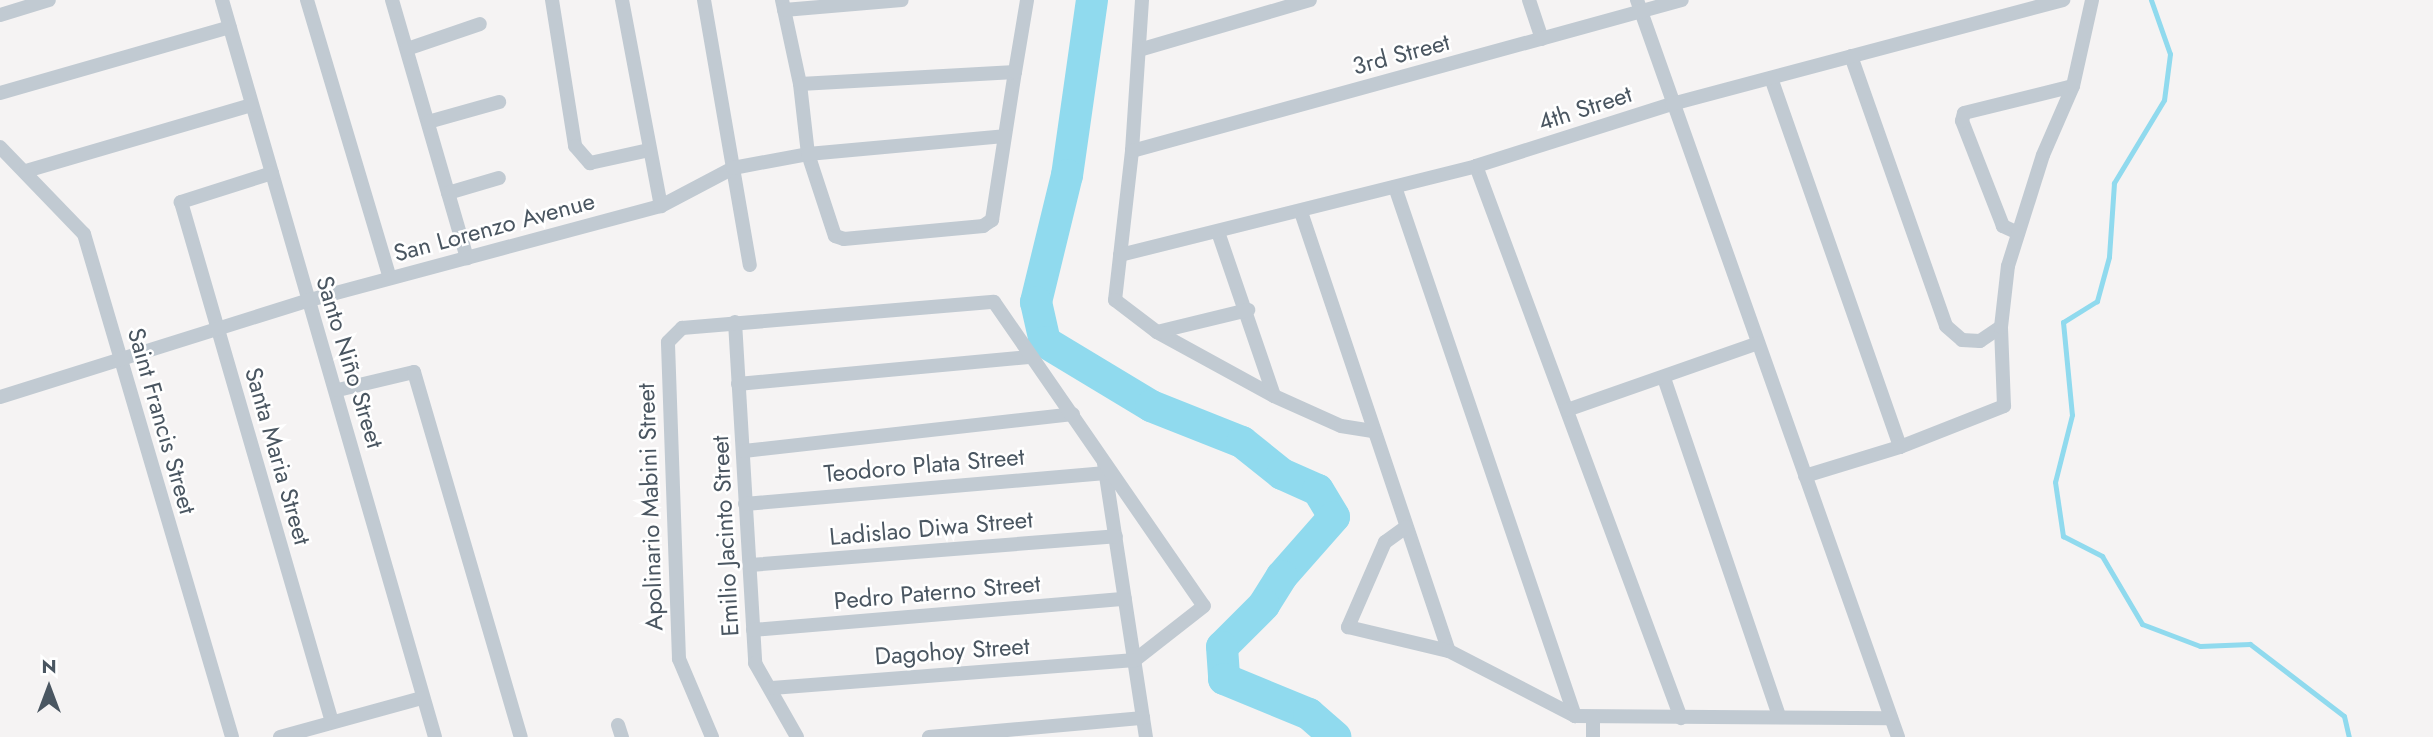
<!DOCTYPE html>
<html>
<head>
<meta charset="utf-8">
<style>
	body { margin:0 }
	#map { position:relative; width:2433px; height:737px; overflow:hidden; background:#f5f3f3; font-family:Jost,sans-serif }
	div>[style] { position:absolute }
	.stream>* { height:5px; margin:-2.5px; padding:0 2.5px; transform-origin:2.5px; border-radius:2.5px; background:#90daee }
	.river>* { height:32px; margin:-16px; padding:0 16px; transform-origin:16px; border-radius:16px; background:#90daee }
	.street>* { height:14px; margin:-7px; padding:0 7px; transform-origin:7px; border-radius:7px; background:#c1cad2 }
	span { translate:-50% -50%; white-space:nowrap; text-align:center; line-height:1.15; -webkit-text-stroke:5px #fff; paint-order:stroke }
	.street-label { font-size:24px; color:#4a5661 }
	.north { position:absolute; left:14px; top:653px; width:70px; height:70px; -webkit-text-stroke:5px #fff; paint-order:stroke; rotate:0deg; font-size:19px; font-weight:700; line-height:28px; text-align:center; color:#4a5661 }
	.north::after { content:''; display:block; margin:auto; width:24px; height:32px; background:#4a5661; clip-path:polygon(50% 0,100% 100%,50% 72%,0 100%) }
</style>
</head>
<body>
<div id="map">
	<div class="stream">
		<i style="left:2151px;top:0;width:57px;rotate:70.6deg"></i>
		<i style="left:2170px;top:54px;width:46px;rotate:97.4deg"></i>
		<i style="left:2164px;top:100px;width:97px;rotate:121.1deg"></i>
		<i style="left:2114px;top:183px;width:74px;rotate:93.9deg"></i>
		<i style="left:2109px;top:257px;width:46px;rotate:105.3deg"></i>
		<i style="left:2097px;top:301px;width:40px;rotate:148deg"></i>
		<i style="left:2063px;top:322px;width:93px;rotate:84.5deg"></i>
		<i style="left:2072px;top:415px;width:69px;rotate:104.2deg"></i>
		<i style="left:2055px;top:482px;width:55px;rotate:81.6deg"></i>
		<i style="left:2063px;top:536px;width:44px;rotate:27.1deg"></i>
		<i style="left:2102px;top:556px;width:79px;rotate:59.5deg"></i>
		<i style="left:2142px;top:624px;width:62px;rotate:20.8deg"></i>
		<i style="left:2200px;top:646px;width:50px;rotate:-2.3deg"></i>
		<i style="left:2250px;top:644px;width:118px;rotate:37.5deg"></i>
		<i style="left:2344px;top:716px;width:22px;rotate:77deg"></i>
	</div>
	<div class="river">
		<i style="left:1092px;top:0;width:177px;rotate:98.1deg"></i>
		<i style="left:1067px;top:175px;width:131px;rotate:103.7deg"></i>
		<i style="left:1036px;top:302px;width:41px;rotate:77.3deg"></i>
		<i style="left:1045px;top:342px;width:124px;rotate:31.1deg"></i>
		<i style="left:1151px;top:406px;width:98px;rotate:21.6deg"></i>
		<i style="left:1242px;top:442px;width:51px;rotate:38.7deg"></i>
		<i style="left:1282px;top:474px;width:39px;rotate:24deg"></i>
		<i style="left:1318px;top:490px;width:31px;rotate:59deg"></i>
		<i style="left:1334px;top:517px;width:79px;rotate:131.4deg"></i>
		<i style="left:1282px;top:576px;width:34px;rotate:122deg"></i>
		<i style="left:1264px;top:605px;width:59px;rotate:135deg"></i>
		<i style="left:1222px;top:647px;width:32px;rotate:86deg"></i>
		<i style="left:1224px;top:679px;width:92px;rotate:22.4deg"></i>
		<i style="left:1309px;top:714px;width:35px;rotate:41deg"></i>
	</div>
	<div class="street">
		<i style="left:222px;top:0;width:767px;rotate:73.88deg"></i>
		<i style="left:307px;top:0;width:290px;rotate:73.4deg"></i>
		<i style="left:392px;top:0;width:269px;rotate:73.8deg"></i>
		<i style="left:552px;top:0;width:148px;rotate:81deg"></i>
		<i style="left:575px;top:146px;width:23px;rotate:49deg"></i>
		<i style="left:590px;top:163px;width:60px;rotate:-12.4deg"></i>
		<i style="left:622px;top:0;width:210px;rotate:79.3deg"></i>
		<i style="left:704px;top:0;width:269px;rotate:80.2deg"></i>
		<i style="left:782px;top:0;width:86px;rotate:77.9deg"></i>
		<i style="left:800px;top:84px;width:70px;rotate:83.5deg"></i>
		<i style="left:808px;top:154px;width:86px;rotate:71.8deg"></i>
		<i style="left:835px;top:236px;width:9px;rotate:18deg"></i>
		<i style="left:844px;top:239px;width:140px;rotate:-5.3deg"></i>
		<i style="left:983px;top:226px;width:11px;rotate:-34deg"></i>
		<i style="left:992px;top:220px;width:150px;rotate:-81.2deg"></i>
		<i style="left:1015px;top:72px;width:215px;rotate:176.8deg"></i>
		<i style="left:1142px;top:0;width:151px;rotate:93.8deg"></i>
		<i style="left:1132px;top:151px;width:150px;rotate:96.5deg"></i>
		<i style="left:1115px;top:300px;width:53px;rotate:37.3deg"></i>
		<i style="left:1157px;top:332px;width:133px;rotate:28.7deg"></i>
		<i style="left:1274px;top:396px;width:73px;rotate:24.1deg"></i>
		<i style="left:1341px;top:426px;width:32px;rotate:9deg"></i>
		<i style="left:1529px;top:0;width:41px;rotate:71.6deg"></i>
		<i style="left:1637px;top:0;width:782px;rotate:70.5deg"></i>
		<i style="left:784px;top:10px;width:118px;rotate:-4.8deg"></i>
		<i style="left:0;top:15px;width:51px;rotate:-17deg"></i>
		<i style="left:407px;top:49px;width:77px;rotate:-18.9deg"></i>
		<i style="left:1139px;top:50px;width:178px;rotate:-16.3deg"></i>
		<i style="left:1851px;top:56px;width:286px;rotate:70.6deg"></i>
		<i style="left:1946px;top:326px;width:21px;rotate:41deg"></i>
		<i style="left:1962px;top:340px;width:18px;rotate:3deg"></i>
		<i style="left:1980px;top:341px;width:25px;rotate:-34deg"></i>
		<i style="left:1015px;top:72px;width:73px;rotate:-80.5deg"></i>
		<i style="left:1771px;top:78px;width:391px;rotate:70.7deg"></i>
		<i style="left:0;top:93px;width:239px;rotate:-16deg"></i>
		<i style="left:428px;top:122px;width:74px;rotate:-15.7deg"></i>
		<i style="left:0;top:147px;width:121px;rotate:46deg"></i>
		<i style="left:84px;top:234px;width:524px;rotate:73.6deg"></i>
		<i style="left:1132px;top:151px;width:570px;rotate:-15.35deg"></i>
		<i style="left:1476px;top:166px;width:589px;rotate:69.63deg"></i>
		<i style="left:26px;top:171px;width:234px;rotate:-16.3deg"></i>
		<i style="left:272px;top:173px;width:96px;rotate:162.3deg"></i>
		<i style="left:181px;top:202px;width:541px;rotate:73.81deg"></i>
		<i style="left:1395px;top:187px;width:559px;rotate:71.21deg"></i>
		<i style="left:448px;top:193px;width:53px;rotate:-16.4deg"></i>
		<i style="left:1301px;top:212px;width:463px;rotate:71.4deg"></i>
		<i style="left:1218px;top:232px;width:173px;rotate:71.1deg"></i>
		<i style="left:2018px;top:233px;width:17px;rotate:-155deg"></i>
		<i style="left:2003px;top:226px;width:113px;rotate:-111.3deg"></i>
		<i style="left:1962px;top:121px;width:8px;rotate:-76deg"></i>
		<i style="left:1964px;top:113px;width:112px;rotate:-13.9deg"></i>
		<i style="left:1120px;top:255px;width:367px;rotate:-14deg"></i>
		<i style="left:1476px;top:166px;width:206px;rotate:-17.6deg"></i>
		<i style="left:1672px;top:104px;width:405px;rotate:-14.9deg"></i>
		<i style="left:735px;top:322px;width:342px;rotate:86.6deg"></i>
		<i style="left:755px;top:663px;width:85px;rotate:60.4deg"></i>
		<i style="left:1157px;top:332px;width:94px;rotate:-13.6deg"></i>
		<i style="left:1664px;top:378px;width:356px;rotate:71.2deg"></i>
		<i style="left:738px;top:384px;width:292px;rotate:-5.3deg"></i>
		<i style="left:338px;top:390px;width:78px;rotate:-13.3deg"></i>
		<i style="left:414px;top:372px;width:380px;rotate:73.7deg"></i>
		<i style="left:0;top:397px;width:321px;rotate:-17.4deg"></i>
		<i style="left:306px;top:301px;width:367px;rotate:-15deg"></i>
		<i style="left:661px;top:206px;width:81px;rotate:-27.8deg"></i>
		<i style="left:733px;top:168px;width:76px;rotate:-10.6deg"></i>
		<i style="left:808px;top:154px;width:197px;rotate:-5.2deg"></i>
		<i style="left:1567px;top:410px;width:202px;rotate:-19.3deg"></i>
		<i style="left:744px;top:451px;width:331px;rotate:-6.4deg"></i>
		<i style="left:1104px;top:463px;width:277px;rotate:81.3deg"></i>
		<i style="left:1805px;top:476px;width:99px;rotate:-17deg"></i>
		<i style="left:1900px;top:447px;width:112px;rotate:-21.5deg"></i>
		<i style="left:2004px;top:406px;width:79px;rotate:-92.2deg"></i>
		<i style="left:2001px;top:327px;width:61px;rotate:-83.5deg"></i>
		<i style="left:2008px;top:266px;width:116px;rotate:-72.5deg"></i>
		<i style="left:2043px;top:155px;width:75px;rotate:-66.5deg"></i>
		<i style="left:2073px;top:86px;width:88px;rotate:-77.5deg"></i>
		<i style="left:745px;top:504px;width:362px;rotate:-4.9deg"></i>
		<i style="left:1406px;top:527px;width:26px;rotate:144deg"></i>
		<i style="left:1385px;top:542px;width:93px;rotate:113.5deg"></i>
		<i style="left:1348px;top:627px;width:104px;rotate:13.4deg"></i>
		<i style="left:1449px;top:651px;width:142px;rotate:27.3deg"></i>
		<i style="left:1575px;top:716px;width:316px;rotate:0.4deg"></i>
		<i style="left:750px;top:565px;width:367px;rotate:-4.5deg"></i>
		<i style="left:753px;top:630px;width:373px;rotate:-4.8deg"></i>
		<i style="left:618px;top:725px;width:13px;rotate:72deg"></i>
		<i style="left:280px;top:737px;width:147px;rotate:-15.4deg"></i>
		<i style="left:712px;top:737px;width:85px;rotate:-112.9deg"></i>
		<i style="left:679px;top:659px;width:317px;rotate:-92deg"></i>
		<i style="left:668px;top:342px;width:20px;rotate:-45deg"></i>
		<i style="left:682px;top:328px;width:313px;rotate:-4.8deg"></i>
		<i style="left:994px;top:302px;width:369px;rotate:55.4deg"></i>
		<i style="left:1204px;top:606px;width:88px;rotate:142deg"></i>
		<i style="left:1135px;top:660px;width:364px;rotate:175.6deg"></i>
		<i style="left:929px;top:737px;width:215px;rotate:-5.1deg"></i>
		<i style="left:1593px;top:737px;width:20px;rotate:-90deg"></i>
	</div>
	<div class="street-label">
		<span style="left:1401px;top:54px;rotate:-15deg">3rd Street</span>
		<span style="left:1585px;top:108px;rotate:-18deg">4th Street</span>
		<span style="left:494px;top:227px;rotate:-15deg">San Lorenzo Avenue</span>
		<span style="left:350px;top:362px;rotate:73deg">Santo Niño Street</span>
		<span style="left:162px;top:421px;rotate:74deg">Saint Francis Street</span>
		<span style="left:278px;top:456px;rotate:74deg">Santa Maria Street</span>
		<span style="left:924px;top:465px;rotate:-5deg">Teodoro Plata Street</span>
		<span style="left:650px;top:507px;rotate:-92deg">Apolinario Mabini Street</span>
		<span style="left:931px;top:528px;rotate:-5deg">Ladislao Diwa Street</span>
		<span style="left:725px;top:536px;rotate:-93deg">Emilio Jacinto Street</span>
		<span style="left:937px;top:592px;rotate:-5deg">Pedro Paterno Street</span>
		<span style="left:952px;top:651px;rotate:-4deg">Dagohoy Street</span>
	</div>
	<div class="north">N</div>
</div>
</body>
</html>
